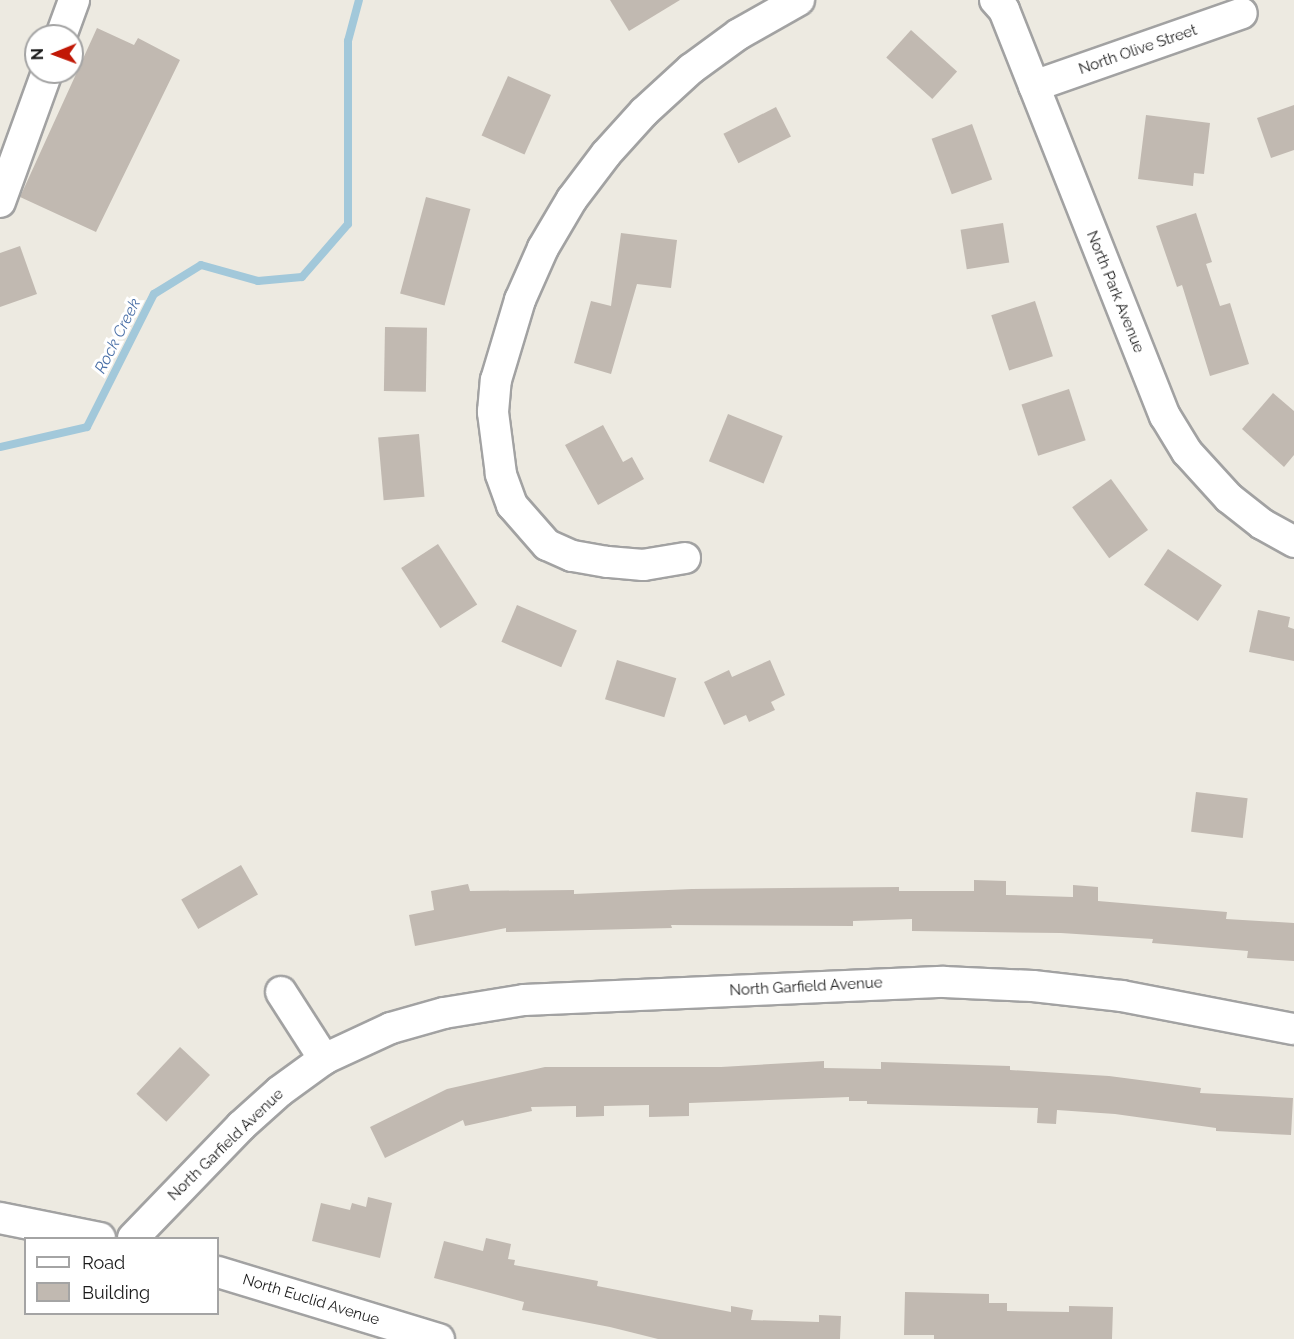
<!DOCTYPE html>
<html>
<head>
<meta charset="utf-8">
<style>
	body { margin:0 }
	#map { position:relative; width:1294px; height:1339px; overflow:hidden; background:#edeae1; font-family:Raleway,sans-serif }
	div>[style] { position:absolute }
	.stream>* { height:8px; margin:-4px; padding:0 4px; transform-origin:4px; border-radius:4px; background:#a2c8da }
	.building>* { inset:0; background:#c1b9b1; transform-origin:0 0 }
	.roads { filter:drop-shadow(2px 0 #a2a2a2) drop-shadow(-2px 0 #a2a2a2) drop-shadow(0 2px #a2a2a2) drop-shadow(0 -2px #a2a2a2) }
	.minor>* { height:30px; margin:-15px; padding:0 15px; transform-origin:15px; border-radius:15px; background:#fff }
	span { translate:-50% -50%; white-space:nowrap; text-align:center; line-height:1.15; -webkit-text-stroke:6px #fff; paint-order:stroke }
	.street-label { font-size:15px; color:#1b1b1b }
	.water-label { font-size:16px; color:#4b70a7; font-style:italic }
	.legend { position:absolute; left:24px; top:1237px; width:195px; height:78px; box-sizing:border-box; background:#fff; border:2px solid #a4a4a4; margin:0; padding:8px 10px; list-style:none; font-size:18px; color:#1b1b1b }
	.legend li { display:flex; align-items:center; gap:12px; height:30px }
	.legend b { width:30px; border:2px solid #a4a4a4 }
	.north { position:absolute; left:24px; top:24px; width:60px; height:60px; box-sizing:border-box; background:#fff; border:2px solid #a4a4a4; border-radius:50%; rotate:269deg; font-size:16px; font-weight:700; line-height:24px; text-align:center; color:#1b1b1b }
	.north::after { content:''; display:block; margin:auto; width:21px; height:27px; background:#c11806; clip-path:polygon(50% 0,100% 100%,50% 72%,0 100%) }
</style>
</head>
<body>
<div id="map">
	<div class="stream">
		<i style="left:0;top:447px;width:89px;rotate:-12.9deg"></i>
		<i style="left:87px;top:427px;width:149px;rotate:-63.3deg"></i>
		<i style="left:154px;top:294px;width:55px;rotate:-31.7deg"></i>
		<i style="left:201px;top:265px;width:59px;rotate:15.7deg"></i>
		<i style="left:258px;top:281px;width:44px;rotate:-5.2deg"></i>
		<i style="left:302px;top:277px;width:70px;rotate:-49deg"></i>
		<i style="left:348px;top:224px;width:183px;rotate:-90deg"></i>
		<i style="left:348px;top:41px;width:42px;rotate:-75deg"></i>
	</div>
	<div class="building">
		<i style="clip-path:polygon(610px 0,680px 0,629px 31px)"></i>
		<i style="clip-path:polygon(97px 28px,134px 45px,138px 38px,180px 60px,96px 232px,20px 197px)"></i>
		<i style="left:911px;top:30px;width:62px;height:37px;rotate:42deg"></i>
		<i style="left:508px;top:76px;width:47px;height:65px;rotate:24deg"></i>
		<i style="clip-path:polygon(1294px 105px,1294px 150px,1271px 158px,1257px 118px)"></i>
		<i style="left:776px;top:107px;width:33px;height:59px;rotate:63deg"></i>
		<i style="clip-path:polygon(1146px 115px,1210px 123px,1204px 174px,1194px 173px,1193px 186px,1138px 179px)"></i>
		<i style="left:972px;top:124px;width:59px;height:43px;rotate:70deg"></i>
		<i style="left:426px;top:197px;width:46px;height:100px;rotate:15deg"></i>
		<i style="clip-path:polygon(1196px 213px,1212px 262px,1206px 264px,1220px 306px,1230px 303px,1249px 364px,1210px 376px,1182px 285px,1177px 287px,1156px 226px)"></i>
		<i style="left:1003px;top:223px;width:40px;height:43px;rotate:81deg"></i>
		<i style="clip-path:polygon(621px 233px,677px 240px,671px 288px,637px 284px,611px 374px,574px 363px,591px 301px,611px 306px)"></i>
		<i style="clip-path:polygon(20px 246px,37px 294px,0 307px,0 253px)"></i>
		<i style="left:1035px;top:301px;width:58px;height:46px;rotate:72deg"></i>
		<i style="left:385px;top:327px;width:42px;height:64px;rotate:1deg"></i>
		<i style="left:1069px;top:389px;width:54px;height:50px;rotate:72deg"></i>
		<i style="clip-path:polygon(1273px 393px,1294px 411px,1294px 455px,1284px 467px,1242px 429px)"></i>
		<i style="left:728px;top:414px;width:59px;height:51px;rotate:22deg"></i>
		<i style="clip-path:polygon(603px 425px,623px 462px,632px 457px,644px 479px,598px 505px,565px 445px)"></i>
		<i style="left:419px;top:434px;width:63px;height:41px;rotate:85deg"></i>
		<i style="left:1111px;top:479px;width:63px;height:48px;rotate:54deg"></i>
		<i style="left:438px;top:544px;width:72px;height:44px;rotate:57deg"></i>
		<i style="left:1168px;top:549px;width:65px;height:43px;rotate:34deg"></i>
		<i style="left:517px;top:605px;width:65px;height:40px;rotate:23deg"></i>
		<i style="clip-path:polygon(1258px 610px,1290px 617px,1288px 627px,1294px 629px,1294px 661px,1249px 652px)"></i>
		<i style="left:617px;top:660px;width:62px;height:41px;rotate:17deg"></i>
		<i style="clip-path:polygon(770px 660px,785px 695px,771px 702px,775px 710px,749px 722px,746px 715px,724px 725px,704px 682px,729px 670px,732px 677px)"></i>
		<i style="left:1196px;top:792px;width:52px;height:40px;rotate:7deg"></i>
		<i style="left:241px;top:865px;width:34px;height:69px;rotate:60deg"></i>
		<i style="clip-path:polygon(974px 880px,1006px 881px,1006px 895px,1073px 897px,1073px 885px,1098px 887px,1098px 901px,1227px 912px,1226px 919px,1294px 923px,1294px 961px,1247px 958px,1248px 951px,1152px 943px,1153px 939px,1061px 933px,912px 931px,912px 919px,853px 921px,853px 926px,671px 925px,672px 928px,506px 932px,506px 928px,415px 946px,409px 915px,434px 910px,431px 891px,468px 884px,470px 891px,574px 890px,574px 894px,692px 889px,899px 887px,899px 891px,974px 891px)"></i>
		<i style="left:180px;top:1047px;width:41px;height:64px;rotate:43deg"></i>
		<i style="clip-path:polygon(824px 1061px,824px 1068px,881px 1069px,881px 1062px,1010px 1066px,1010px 1070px,1109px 1076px,1201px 1088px,1200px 1093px,1293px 1098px,1291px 1135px,1216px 1131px,1216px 1128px,1115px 1114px,1057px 1110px,1056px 1124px,1037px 1123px,1038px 1108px,867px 1104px,867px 1101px,849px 1101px,849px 1097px,689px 1103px,689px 1116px,649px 1117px,649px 1105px,604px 1106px,604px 1116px,576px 1117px,576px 1106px,531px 1107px,532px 1111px,465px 1126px,463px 1120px,385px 1158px,370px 1127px,447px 1089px,545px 1067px,721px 1067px)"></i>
		<i style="clip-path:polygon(368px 1197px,392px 1203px,380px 1258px,312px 1241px,321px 1203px,350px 1210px,352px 1203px,366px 1207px)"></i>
		<i style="clip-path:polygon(486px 1238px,511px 1244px,508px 1259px,515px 1260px,514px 1265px,598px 1281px,597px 1286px,731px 1312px,731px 1306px,753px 1310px,751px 1320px,819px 1322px,819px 1315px,841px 1316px,840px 1339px,658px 1339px,610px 1327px,522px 1310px,524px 1302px,434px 1278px,444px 1241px,483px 1251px)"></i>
		<i style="clip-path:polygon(905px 1292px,989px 1294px,989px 1303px,1007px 1303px,1007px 1311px,1069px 1312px,1069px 1306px,1113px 1307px,1112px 1339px,934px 1339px,934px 1335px,904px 1335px)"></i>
	</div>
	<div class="roads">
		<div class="minor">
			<i style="left:995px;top:0;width:13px;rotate:48deg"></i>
			<i style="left:1004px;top:10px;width:437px;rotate:68.4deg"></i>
			<i style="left:1165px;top:416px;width:42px;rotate:58.6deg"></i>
			<i style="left:1187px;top:452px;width:62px;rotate:47.6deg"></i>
			<i style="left:1229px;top:498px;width:42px;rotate:38.2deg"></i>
			<i style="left:1262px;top:524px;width:37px;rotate:29deg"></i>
			<i style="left:61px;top:36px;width:38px;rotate:-70deg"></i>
			<i style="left:1034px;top:86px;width:220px;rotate:-19.3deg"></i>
			<i style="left:0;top:202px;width:138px;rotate:-70.1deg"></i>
			<i style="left:685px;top:558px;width:43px;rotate:170.5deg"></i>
			<i style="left:643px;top:565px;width:36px;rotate:-175deg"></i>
			<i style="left:607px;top:562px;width:36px;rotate:-170deg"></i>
			<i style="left:572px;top:556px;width:27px;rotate:-156deg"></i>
			<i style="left:547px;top:545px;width:53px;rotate:-131.2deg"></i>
			<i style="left:512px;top:505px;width:33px;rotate:-110deg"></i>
			<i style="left:501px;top:474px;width:63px;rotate:-97.4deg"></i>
			<i style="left:493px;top:412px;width:32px;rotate:-85deg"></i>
			<i style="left:496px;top:380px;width:84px;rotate:-73.3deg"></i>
			<i style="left:520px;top:300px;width:57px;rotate:-66.1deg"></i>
			<i style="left:543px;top:248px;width:57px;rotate:-59.4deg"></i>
			<i style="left:572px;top:199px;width:56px;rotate:-52.9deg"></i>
			<i style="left:606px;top:154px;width:57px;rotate:-47.9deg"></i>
			<i style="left:644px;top:112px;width:64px;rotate:-42.5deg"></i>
			<i style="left:691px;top:69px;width:59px;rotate:-36.1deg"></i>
			<i style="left:739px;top:34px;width:69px;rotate:-29.5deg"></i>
			<i style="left:281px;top:992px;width:80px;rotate:57.3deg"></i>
			<i style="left:0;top:1218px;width:102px;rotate:11.3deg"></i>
			<i style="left:133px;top:1238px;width:156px;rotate:-46deg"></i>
			<i style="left:241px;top:1126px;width:52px;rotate:-41.9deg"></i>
			<i style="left:280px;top:1091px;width:54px;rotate:-36deg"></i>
			<i style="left:324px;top:1059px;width:74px;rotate:-24.8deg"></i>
			<i style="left:391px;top:1028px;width:55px;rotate:-15.8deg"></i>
			<i style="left:444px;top:1013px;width:81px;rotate:-9.2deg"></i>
			<i style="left:524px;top:1000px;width:420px;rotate:-2.5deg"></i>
			<i style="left:944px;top:982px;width:89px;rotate:2.6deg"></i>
			<i style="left:1033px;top:986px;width:90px;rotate:6.4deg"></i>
			<i style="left:1122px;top:996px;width:175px;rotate:10.9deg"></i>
			<i style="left:218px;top:1272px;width:231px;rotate:16.9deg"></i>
		</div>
	</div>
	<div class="street-label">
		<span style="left:1138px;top:50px;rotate:-19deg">North Olive Street</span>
		<span style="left:1115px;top:292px;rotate:68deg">North Park Avenue</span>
		<span style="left:806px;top:987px;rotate:-3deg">North Garfield Avenue</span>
		<span style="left:226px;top:1145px;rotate:-44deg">North Garfield Avenue</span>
		<span style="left:311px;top:1300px;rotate:17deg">North Euclid Avenue</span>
	</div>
	<div class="water-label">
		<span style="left:118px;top:336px;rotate:-63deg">Rock Creek</span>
	</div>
	<ul class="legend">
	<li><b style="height:8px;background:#fff"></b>Road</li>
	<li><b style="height:16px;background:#c1b9b1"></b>Building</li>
	</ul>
	<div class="north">N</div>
</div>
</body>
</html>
